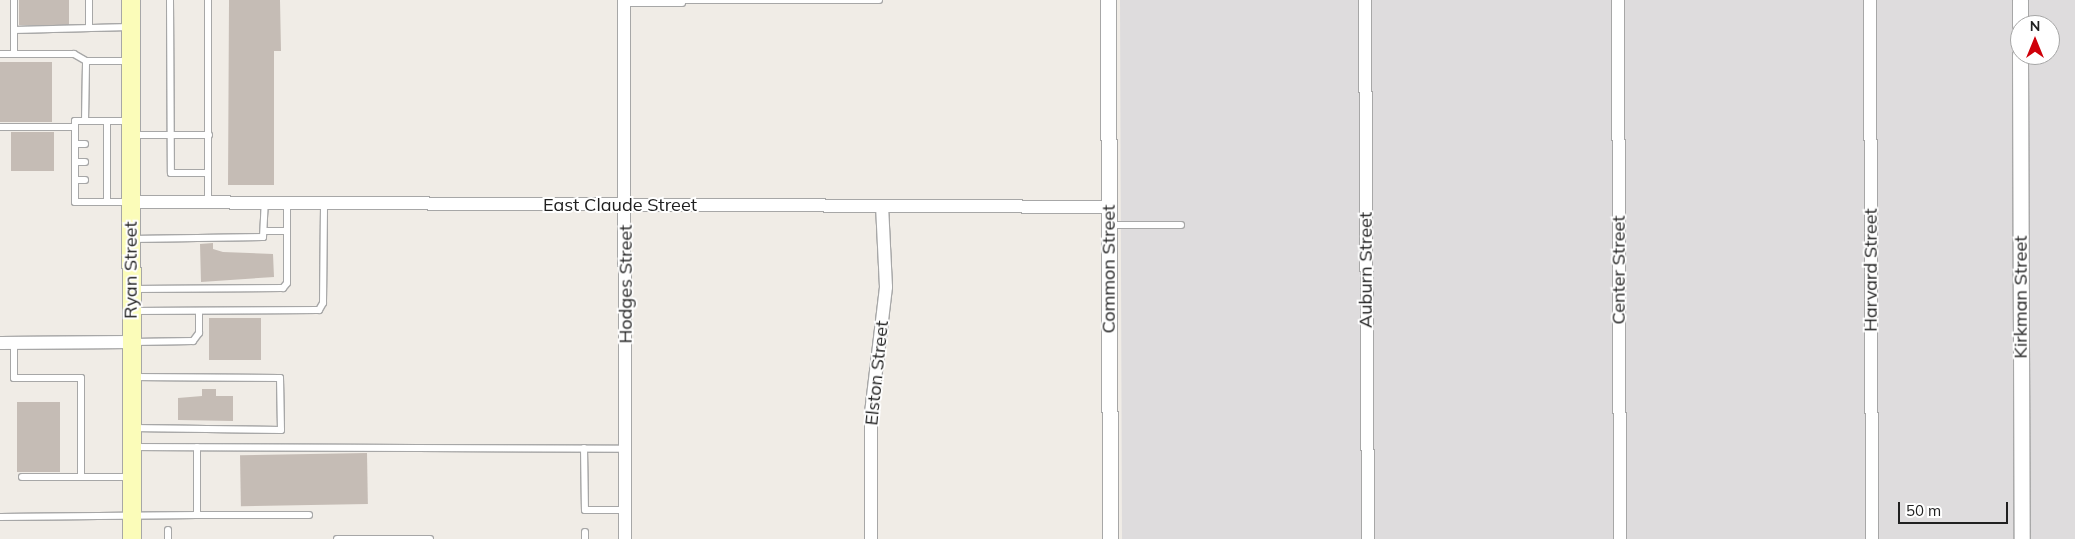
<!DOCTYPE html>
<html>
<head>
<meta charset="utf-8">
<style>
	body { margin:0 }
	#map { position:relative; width:2075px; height:539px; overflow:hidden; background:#f0ece6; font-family:Mulish,sans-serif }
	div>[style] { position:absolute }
	.residential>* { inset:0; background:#dedcdd }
	.building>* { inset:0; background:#c5bcb5; transform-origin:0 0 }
	.roads { filter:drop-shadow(1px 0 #a7a7a7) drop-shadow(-1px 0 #a7a7a7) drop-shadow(0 1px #a7a7a7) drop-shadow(0 -1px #a7a7a7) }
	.service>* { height:6px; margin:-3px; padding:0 3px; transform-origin:3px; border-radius:3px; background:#fff }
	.minor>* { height:12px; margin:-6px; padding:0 6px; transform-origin:6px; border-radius:6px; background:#fff }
	.tertiary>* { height:15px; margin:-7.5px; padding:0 7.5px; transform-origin:7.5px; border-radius:7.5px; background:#fff }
	.secondary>* { height:18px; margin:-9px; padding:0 9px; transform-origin:9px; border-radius:9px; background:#fbfcb9 }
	span { translate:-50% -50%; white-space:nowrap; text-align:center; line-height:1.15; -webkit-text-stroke:4px #fff; paint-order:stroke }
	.street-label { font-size:18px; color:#202020 }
	.north { position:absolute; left:2010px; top:15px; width:50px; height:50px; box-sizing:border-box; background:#fff; border:1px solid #a6a6a6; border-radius:50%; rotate:0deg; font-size:14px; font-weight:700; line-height:20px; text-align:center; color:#202020 }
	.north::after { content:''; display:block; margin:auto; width:18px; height:22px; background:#cf000a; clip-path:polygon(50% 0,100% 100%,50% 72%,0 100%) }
	.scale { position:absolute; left:1898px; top:502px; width:110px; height:22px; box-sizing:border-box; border:2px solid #202020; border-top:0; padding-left:6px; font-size:15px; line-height:18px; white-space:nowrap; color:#202020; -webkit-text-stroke:4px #fff; paint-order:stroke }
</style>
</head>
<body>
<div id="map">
	<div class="residential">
		<i style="clip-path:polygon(evenodd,1120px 0,2075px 0,2075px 539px,1122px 539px,1120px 0,2020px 25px,2050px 25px,2050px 55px,2020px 55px,2020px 25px)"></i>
	</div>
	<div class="building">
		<i style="left:19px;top:0;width:50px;height:25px"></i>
		<i style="clip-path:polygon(229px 0,280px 0,281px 51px,274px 51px,274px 185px,228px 185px)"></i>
		<i style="left:0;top:62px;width:52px;height:60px"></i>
		<i style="left:11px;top:132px;width:43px;height:39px"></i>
		<i style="clip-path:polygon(213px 243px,213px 249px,223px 252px,273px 254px,274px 277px,201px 282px,200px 244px)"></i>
		<i style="left:209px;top:318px;width:52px;height:42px"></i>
		<i style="clip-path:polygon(202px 389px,216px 389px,216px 396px,233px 396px,233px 421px,178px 420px,178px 398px,202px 396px)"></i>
		<i style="left:17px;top:402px;width:43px;height:70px"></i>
		<i style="left:367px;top:453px;width:51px;height:127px;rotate:89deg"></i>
	</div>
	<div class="roads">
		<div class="service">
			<i style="left:14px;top:0;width:54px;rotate:90deg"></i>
			<i style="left:89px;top:0;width:27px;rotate:90deg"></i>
			<i style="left:170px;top:0;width:173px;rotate:89.7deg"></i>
			<i style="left:171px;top:173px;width:37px"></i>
			<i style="left:682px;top:0;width:197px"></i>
			<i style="left:624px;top:3px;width:58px"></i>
			<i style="left:14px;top:30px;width:116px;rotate:-1.5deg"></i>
			<i style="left:0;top:54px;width:74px"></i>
			<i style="left:74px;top:54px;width:14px;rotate:30deg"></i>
			<i style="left:85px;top:121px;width:60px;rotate:-89deg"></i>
			<i style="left:86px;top:61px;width:44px"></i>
			<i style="left:107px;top:121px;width:80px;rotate:90deg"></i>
			<i style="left:0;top:127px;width:75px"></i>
			<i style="left:132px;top:135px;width:77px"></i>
			<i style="left:75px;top:144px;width:10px"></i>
			<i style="left:75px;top:162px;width:10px"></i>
			<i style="left:75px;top:180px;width:10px"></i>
			<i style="left:130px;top:202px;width:55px;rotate:180deg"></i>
			<i style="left:75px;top:202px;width:81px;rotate:-90deg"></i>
			<i style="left:75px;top:121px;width:56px"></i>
			<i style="left:208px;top:202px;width:202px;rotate:-90deg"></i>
			<i style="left:1109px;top:225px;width:72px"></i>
			<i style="left:265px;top:231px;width:22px"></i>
			<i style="left:132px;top:239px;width:131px;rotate:-0.9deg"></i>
			<i style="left:263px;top:237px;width:34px;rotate:-87deg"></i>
			<i style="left:133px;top:289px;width:150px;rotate:-0.4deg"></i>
			<i style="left:283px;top:288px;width:6px;rotate:-51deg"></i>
			<i style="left:287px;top:283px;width:80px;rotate:-90deg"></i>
			<i style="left:133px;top:311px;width:186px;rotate:-0.3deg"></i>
			<i style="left:319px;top:310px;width:8px;rotate:-60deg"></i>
			<i style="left:323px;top:303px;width:100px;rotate:-89.4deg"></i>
			<i style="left:133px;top:342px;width:60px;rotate:-1deg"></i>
			<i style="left:193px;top:341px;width:10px;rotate:-53deg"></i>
			<i style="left:199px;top:333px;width:22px;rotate:-90deg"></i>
			<i style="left:14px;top:343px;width:35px;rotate:90deg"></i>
			<i style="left:14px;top:378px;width:67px"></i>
			<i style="left:81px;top:378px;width:99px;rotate:90deg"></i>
			<i style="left:81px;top:477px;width:59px;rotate:180deg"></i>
			<i style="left:132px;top:428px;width:149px;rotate:0.8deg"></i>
			<i style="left:281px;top:430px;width:52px;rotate:-91.1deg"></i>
			<i style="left:280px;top:378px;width:147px;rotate:-179.6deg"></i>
			<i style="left:133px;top:447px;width:493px;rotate:0.2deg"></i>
			<i style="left:584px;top:448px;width:62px;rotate:89.1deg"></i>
			<i style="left:585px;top:510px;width:40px"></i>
			<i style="left:81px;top:477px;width:49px"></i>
			<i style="left:197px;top:515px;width:112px"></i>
			<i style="left:0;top:517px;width:197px;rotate:-0.6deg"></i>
			<i style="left:197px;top:515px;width:68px;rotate:-90deg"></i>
			<i style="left:168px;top:530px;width:9px;rotate:90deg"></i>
			<i style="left:585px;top:532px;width:7px;rotate:90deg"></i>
			<i style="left:337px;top:539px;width:93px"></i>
		</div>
		<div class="minor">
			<i style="left:624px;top:0;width:539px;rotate:89.89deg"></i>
			<i style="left:1365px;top:0;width:539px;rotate:89.68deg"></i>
			<i style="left:1618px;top:0;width:539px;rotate:89.79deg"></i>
			<i style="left:1870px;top:0;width:539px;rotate:89.79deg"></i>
			<i style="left:131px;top:202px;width:978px;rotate:0.29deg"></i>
			<i style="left:0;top:343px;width:131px;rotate:-0.4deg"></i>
			<i style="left:871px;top:539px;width:126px;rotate:-90deg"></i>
			<i style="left:871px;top:413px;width:127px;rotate:-83.2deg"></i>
			<i style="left:886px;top:287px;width:81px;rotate:-92.8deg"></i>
		</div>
		<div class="tertiary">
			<i style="left:1108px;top:0;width:539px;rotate:89.79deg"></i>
			<i style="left:2020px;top:0;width:25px;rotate:90deg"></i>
			<i style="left:2020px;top:55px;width:484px;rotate:89.8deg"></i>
		</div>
		<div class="secondary">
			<i style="left:131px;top:0;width:539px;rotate:89.89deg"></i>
		</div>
	</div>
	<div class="street-label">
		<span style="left:620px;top:205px">East Claude Street</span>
		<span style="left:1109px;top:269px;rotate:-90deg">Common Street</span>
		<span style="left:131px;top:270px;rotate:-90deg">Ryan Street</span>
		<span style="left:1366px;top:270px;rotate:-90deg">Auburn Street</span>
		<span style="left:1619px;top:270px;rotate:-90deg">Center Street</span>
		<span style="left:1871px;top:270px;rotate:-90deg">Harvard Street</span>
		<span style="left:626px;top:284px;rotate:-90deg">Hodges Street</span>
		<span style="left:2021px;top:297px;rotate:-90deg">Kirkman Street</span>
		<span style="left:877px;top:373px;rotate:-84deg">Elston Street</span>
	</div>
	<div class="north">N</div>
	<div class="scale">50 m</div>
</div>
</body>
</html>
